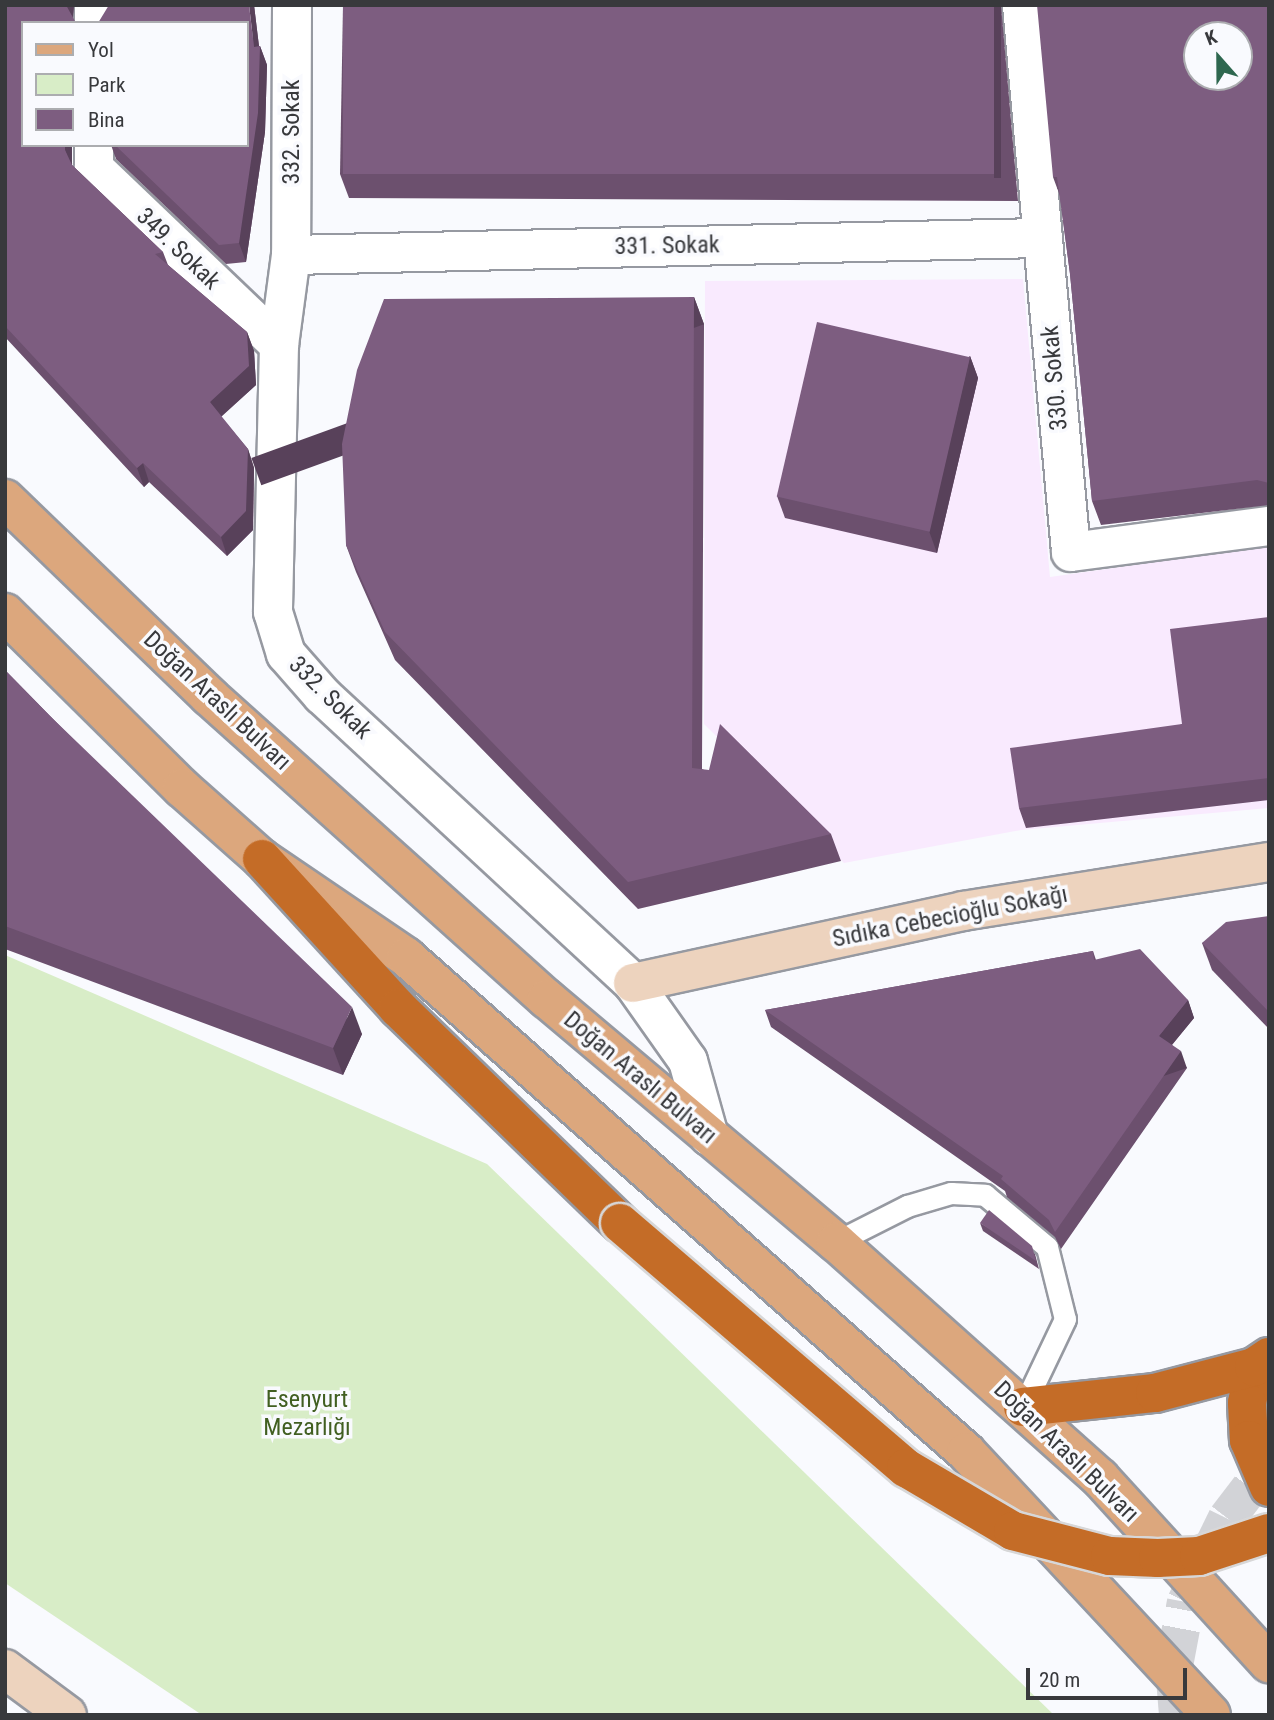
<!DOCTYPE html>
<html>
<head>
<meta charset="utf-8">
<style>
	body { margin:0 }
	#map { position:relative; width:1274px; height:1720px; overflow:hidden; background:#f9fafe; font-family:"Roboto Condensed",sans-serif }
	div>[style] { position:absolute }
	.education>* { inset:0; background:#f9eafe }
	.green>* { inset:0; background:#d8edc7 }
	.highway-tunnel>* { height:38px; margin-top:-19px; transform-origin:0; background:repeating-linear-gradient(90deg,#d2d3d7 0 38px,transparent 0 57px) }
	.roads { filter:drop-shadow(2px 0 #9699a1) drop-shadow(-2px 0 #9699a1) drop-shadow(0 2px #9699a1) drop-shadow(0 -2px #9699a1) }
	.lane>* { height:21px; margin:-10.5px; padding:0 10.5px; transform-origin:10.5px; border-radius:10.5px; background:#fff }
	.street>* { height:38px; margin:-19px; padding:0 19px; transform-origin:19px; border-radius:19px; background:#fff }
	.secondary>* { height:38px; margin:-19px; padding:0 19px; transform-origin:19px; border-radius:19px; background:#edd3be }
	.primary>* { height:38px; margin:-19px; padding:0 19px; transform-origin:19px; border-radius:19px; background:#dca77d }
	.highway>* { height:38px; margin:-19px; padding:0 19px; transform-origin:19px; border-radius:19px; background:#c46c27 }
	.bridges { filter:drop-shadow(2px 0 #d7d7d8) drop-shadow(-2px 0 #d7d7d8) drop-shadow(0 2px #d7d7d8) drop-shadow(0 -2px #d7d7d8) }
	.highway-bridge>* { height:38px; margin:-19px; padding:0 19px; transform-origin:19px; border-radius:19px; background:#c46c27 }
	.wall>* { inset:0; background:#6c506e }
	.shaded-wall>* { inset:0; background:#58415a; transform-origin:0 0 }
	.building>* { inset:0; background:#7d5d80; transform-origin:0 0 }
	span { translate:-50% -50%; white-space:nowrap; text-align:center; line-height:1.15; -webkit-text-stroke:7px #f9fafe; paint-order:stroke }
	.street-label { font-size:24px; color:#38393c }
	.park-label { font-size:24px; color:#415f21 }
	.frame { position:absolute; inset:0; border:7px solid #38393c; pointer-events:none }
	.legend { position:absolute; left:21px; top:21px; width:228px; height:126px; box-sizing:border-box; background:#f9fafe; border:2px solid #acadb0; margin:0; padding:9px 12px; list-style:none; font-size:21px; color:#38393c }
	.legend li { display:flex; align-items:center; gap:14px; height:35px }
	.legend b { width:35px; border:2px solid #acadb0 }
	.north { position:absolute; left:1183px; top:21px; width:70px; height:70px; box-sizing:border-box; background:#f9fafe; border:2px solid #acadb0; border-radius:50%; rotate:339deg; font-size:19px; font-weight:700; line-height:28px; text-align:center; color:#38393c }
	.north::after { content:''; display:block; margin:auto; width:24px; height:32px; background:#2e674f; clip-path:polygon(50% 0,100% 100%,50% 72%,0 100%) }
	.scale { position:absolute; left:1026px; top:1668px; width:161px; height:32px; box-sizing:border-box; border:4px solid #38393c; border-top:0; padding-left:9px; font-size:21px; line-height:24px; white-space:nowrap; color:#38393c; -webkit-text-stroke:5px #f9fafe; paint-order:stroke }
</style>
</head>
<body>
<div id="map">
	<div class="education">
		<i style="clip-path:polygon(1023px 279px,1050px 577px,1269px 546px,1269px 808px,1021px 830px,844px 863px,704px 724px,705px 281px)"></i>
	</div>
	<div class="green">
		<i style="clip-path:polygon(5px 955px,487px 1164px,1054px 1715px,202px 1715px,5px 1583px)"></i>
	</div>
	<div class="highway-tunnel">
		<i style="left:1178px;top:1715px;width:49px;rotate:-94.7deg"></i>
		<i style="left:1174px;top:1666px;width:65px;rotate:-79.4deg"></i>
		<i style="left:1186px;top:1602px;width:93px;rotate:-64deg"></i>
		<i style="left:1227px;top:1518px;width:69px;rotate:-52.6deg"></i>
	</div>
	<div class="roads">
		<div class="lane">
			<i style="left:836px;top:1242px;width:80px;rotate:-26.9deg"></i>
			<i style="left:907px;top:1206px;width:46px;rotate:-16.5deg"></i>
			<i style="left:951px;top:1193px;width:34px;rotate:3deg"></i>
			<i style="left:985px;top:1195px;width:81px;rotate:40deg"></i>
			<i style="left:1047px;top:1247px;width:74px;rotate:76deg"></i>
			<i style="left:1065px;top:1319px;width:98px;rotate:115.5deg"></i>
		</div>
		<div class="street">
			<i style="left:94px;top:5px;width:18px;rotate:90deg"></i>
			<i style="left:292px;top:5px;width:250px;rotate:90.2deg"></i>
			<i style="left:291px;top:255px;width:91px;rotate:97.6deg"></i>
			<i style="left:279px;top:345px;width:267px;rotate:91.3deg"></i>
			<i style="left:273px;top:612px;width:44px;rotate:72.8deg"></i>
			<i style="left:286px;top:654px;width:55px;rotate:48.7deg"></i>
			<i style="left:322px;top:695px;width:424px;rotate:42.8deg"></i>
			<i style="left:633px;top:983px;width:95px;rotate:54.8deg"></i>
			<i style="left:688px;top:1061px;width:78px;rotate:74.4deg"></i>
			<i style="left:1022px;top:5px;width:549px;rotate:84.88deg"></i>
			<i style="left:1071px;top:552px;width:200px;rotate:-7.5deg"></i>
			<i style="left:94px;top:145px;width:23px;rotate:90deg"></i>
			<i style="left:94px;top:168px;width:256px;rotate:43.7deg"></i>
			<i style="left:291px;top:255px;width:752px;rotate:-1.3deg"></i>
		</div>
		<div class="secondary">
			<i style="left:633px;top:983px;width:338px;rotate:-12.3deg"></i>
			<i style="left:963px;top:911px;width:310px;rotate:-9.1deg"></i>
			<i style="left:5px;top:1669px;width:77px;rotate:36.6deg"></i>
		</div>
		<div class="primary">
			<i style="left:5px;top:499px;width:284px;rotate:44deg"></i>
			<i style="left:209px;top:696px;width:454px;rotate:41.9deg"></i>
			<i style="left:547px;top:999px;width:378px;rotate:40.1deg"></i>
			<i style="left:836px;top:1242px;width:354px;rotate:41.8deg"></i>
			<i style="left:1100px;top:1478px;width:251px;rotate:47.6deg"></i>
			<i style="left:5px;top:613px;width:249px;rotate:44.7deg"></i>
			<i style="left:182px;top:788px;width:107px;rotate:41.6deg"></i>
			<i style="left:262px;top:859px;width:174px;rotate:34.2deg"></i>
			<i style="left:406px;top:957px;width:747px;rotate:41.47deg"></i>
			<i style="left:966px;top:1452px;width:359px;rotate:47deg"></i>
		</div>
		<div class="highway">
			<i style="left:262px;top:859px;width:202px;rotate:47.6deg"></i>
			<i style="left:398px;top:1008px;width:309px;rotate:44.1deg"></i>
			<i style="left:1254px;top:1367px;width:37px;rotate:101deg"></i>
			<i style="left:1247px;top:1403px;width:37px;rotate:87deg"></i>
			<i style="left:1249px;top:1440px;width:51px;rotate:66.9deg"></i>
			<i style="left:1023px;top:1407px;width:133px;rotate:-6.1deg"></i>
			<i style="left:1155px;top:1393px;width:102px;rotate:-14.7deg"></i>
			<i style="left:1254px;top:1367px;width:18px;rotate:-34deg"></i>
		</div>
	</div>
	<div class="bridges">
		<div class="highway-bridge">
			<i style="left:620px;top:1223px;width:377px;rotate:40.6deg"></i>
			<i style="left:906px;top:1468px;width:124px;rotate:30.5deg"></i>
			<i style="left:1013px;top:1531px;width:100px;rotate:14.5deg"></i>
			<i style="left:1110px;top:1556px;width:48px;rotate:2.4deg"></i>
			<i style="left:1158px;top:1558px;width:41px;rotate:-2.8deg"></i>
			<i style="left:1199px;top:1556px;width:74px;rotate:-18.2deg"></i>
		</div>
	</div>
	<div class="wall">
		<i style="clip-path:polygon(5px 5px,74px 5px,73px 18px,23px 23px,72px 145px,72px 165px,163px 252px,168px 265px,247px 332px,254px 351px,256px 385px,221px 417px,248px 449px,254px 468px,253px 530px,227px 556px,149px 482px,144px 487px,5px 337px)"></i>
		<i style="clip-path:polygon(254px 5px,259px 46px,260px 46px,267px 65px,265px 132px,246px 262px,226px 264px,116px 159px,111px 145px,247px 145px)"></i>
		<i style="clip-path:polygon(343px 5px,1001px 5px,1018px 201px,349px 198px,340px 174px)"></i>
		<i style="clip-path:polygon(1269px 5px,1269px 505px,1101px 525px,1092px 501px,1070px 274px,1060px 196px,1053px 177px)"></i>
		<i style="clip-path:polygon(694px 297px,704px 324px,702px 769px,831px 834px,841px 861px,638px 909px,395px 660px,356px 572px,346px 545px)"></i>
		<i style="clip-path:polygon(970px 356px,978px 378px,937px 553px,785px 518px,777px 496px)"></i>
		<i style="clip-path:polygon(1269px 617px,1269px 800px,1026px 828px,1019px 808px,1182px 724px)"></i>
		<i style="clip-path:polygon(5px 670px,362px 1034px,343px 1075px,5px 949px)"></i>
		<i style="clip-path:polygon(1269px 916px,1269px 1029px,1212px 970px,1202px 943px)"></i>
		<i style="clip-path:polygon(1093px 951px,1096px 960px,1188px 1000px,1194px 1018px,1172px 1045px,1187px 1068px,1061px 1249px,1055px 1237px,1007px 1197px,1005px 1191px,771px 1027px,765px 1010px)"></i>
		<i style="clip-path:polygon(980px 1223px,1035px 1254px,1039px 1269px,983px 1231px)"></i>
	</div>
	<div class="shaded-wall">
		<i style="clip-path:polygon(66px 5px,74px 5px,72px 23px)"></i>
		<i style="clip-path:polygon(249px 5px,254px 5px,260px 55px,260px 46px,267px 65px,265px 132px,246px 262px,239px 243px,254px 47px)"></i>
		<i style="left:994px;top:5px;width:7px;height:173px"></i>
		<i style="clip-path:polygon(65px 145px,72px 145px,72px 169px,65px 150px)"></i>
		<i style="left:694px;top:297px;width:29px;height:471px;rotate:70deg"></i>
		<i style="clip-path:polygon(247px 332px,254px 351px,256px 385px,216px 421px,210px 402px)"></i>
		<i style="clip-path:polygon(970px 356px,978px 378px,937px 553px,929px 531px)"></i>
		<i style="clip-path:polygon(248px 449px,254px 468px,253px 530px,227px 556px,221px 537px)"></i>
		<i style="clip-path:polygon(143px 463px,149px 482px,144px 487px,137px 468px)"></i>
		<i style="clip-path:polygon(1188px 1000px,1194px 1018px,1165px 1053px,1159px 1036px)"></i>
		<i style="clip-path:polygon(352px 1007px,362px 1034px,343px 1075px,333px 1048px)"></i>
		<i style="left:1181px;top:1051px;width:18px;height:221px;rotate:71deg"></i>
	</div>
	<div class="building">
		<i style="clip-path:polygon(5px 5px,66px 5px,76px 23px,77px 23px,23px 23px,23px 145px,65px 145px,65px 150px,72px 165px,163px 252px,155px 254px,247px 332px,249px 366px,210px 402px,248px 449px,246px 511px,221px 537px,143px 463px,137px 468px,5px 326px)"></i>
		<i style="clip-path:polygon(109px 5px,249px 5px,254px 47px,260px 46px,258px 113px,239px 243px,219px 245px,115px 145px,247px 145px,247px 23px,98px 23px)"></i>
		<i style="left:343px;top:5px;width:651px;height:169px"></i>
		<i style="clip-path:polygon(evenodd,1037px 5px,1269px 5px,1269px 483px,1257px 480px,1092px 501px,1070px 274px,1057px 177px,1053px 177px,1037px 5px,1197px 35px,1239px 35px,1239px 77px,1197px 77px,1197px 35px)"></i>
		<i style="clip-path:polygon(694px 297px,692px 768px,709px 770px,720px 724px,831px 834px,628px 882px,385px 632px,346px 545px,342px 444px,357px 370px,384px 299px)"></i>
		<i style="left:817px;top:322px;width:157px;height:179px;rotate:13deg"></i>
		<i style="clip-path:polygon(1269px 617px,1269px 778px,1019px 808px,1010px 748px,1182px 724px,1170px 629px)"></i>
		<i style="clip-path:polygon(5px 670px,50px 716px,352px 1007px,333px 1048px,5px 926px)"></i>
		<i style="clip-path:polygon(1269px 916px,1269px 1012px,1202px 943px,1226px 922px)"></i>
		<i style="clip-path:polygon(1140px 949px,1188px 1000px,1159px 1036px,1181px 1051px,1055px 1232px,1049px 1220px,1001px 1179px,1003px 1176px,765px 1010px,1093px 951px,1094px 960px)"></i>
		<i style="clip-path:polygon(989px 1210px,1032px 1246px,1036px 1261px,980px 1223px)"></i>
	</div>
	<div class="street-label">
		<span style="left:292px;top:132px;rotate:-90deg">332. Sokak</span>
		<span style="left:667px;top:246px;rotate:-1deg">331. Sokak</span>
		<span style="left:178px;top:249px;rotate:44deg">349. Sokak</span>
		<span style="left:1055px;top:378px;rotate:-95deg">330. Sokak</span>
		<span style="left:330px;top:698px;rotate:45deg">332. Sokak</span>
		<span style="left:217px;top:701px;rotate:43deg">Doğan Araslı Bulvarı</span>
		<span style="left:950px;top:917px;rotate:-11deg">Sıdıka Cebecioğlu Sokağı</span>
		<span style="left:640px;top:1078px;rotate:40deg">Doğan Araslı Bulvarı</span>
		<span style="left:1066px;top:1452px;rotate:44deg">Doğan Araslı Bulvarı</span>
	</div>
	<div class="park-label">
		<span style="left:307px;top:1414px">Esenyurt<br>Mezarlığı</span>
	</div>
	<div class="frame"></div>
	<ul class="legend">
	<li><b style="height:9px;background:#dca77d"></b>Yol</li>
	<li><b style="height:19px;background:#d8edc7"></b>Park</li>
	<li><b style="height:19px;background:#7d5d80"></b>Bina</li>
	</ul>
	<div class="north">K</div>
	<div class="scale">20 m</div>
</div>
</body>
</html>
